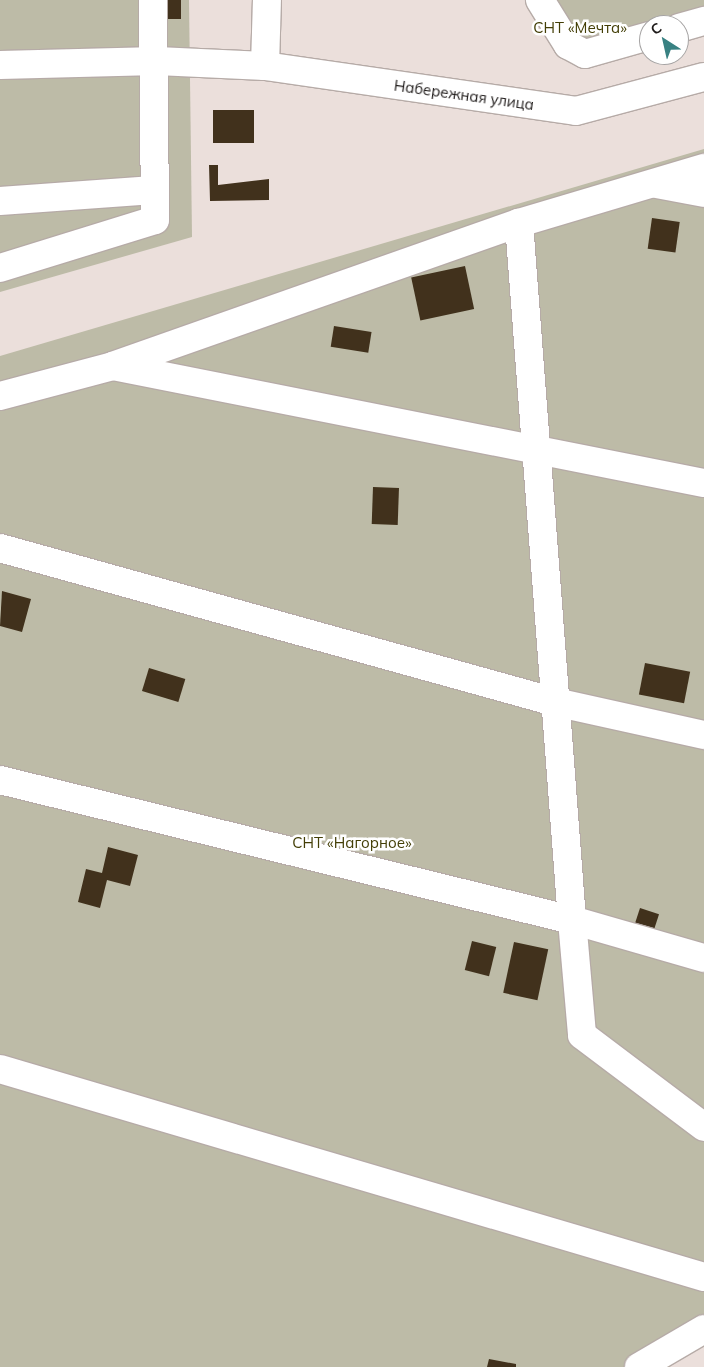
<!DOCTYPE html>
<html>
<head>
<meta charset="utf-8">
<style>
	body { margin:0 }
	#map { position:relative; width:704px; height:1367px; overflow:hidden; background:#ebdfdb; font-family:Mulish,sans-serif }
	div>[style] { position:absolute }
	.green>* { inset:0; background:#bdbba7 }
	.building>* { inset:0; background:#41311c; transform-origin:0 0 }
	.roads { filter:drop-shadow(1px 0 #b6aba7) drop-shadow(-1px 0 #b6aba7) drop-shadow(0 1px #b6aba7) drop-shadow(0 -1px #b6aba7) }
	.minor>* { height:28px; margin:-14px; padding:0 14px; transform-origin:14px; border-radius:14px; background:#fff }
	span { translate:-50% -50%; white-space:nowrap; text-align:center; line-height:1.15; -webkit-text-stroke:5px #fff; paint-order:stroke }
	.park-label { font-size:15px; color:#433e06 }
	.street-label { font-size:15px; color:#1e1a19 }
	.north { position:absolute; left:639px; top:15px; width:50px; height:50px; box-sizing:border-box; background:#fff; border:1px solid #a5a3a3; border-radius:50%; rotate:325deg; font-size:14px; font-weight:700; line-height:20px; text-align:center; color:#1e1a19 }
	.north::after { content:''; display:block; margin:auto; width:18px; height:22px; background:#388182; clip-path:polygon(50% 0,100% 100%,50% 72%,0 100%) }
</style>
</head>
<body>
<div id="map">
	<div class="green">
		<i style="clip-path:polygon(0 0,189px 0,192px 237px,0 292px)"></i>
		<i style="clip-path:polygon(525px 0,704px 0,704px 25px,649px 25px,649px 39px,567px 61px)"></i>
		<i style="clip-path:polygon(704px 149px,704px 1329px,641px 1367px,0 1367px,0 356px)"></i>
	</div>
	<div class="building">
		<i style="left:164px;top:0;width:17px;height:19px"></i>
		<i style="left:213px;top:110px;width:41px;height:33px"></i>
		<i style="clip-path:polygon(209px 165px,218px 165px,218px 185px,269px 179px,269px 200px,210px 201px)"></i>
		<i style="left:652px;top:218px;width:28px;height:31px;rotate:8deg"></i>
		<i style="left:465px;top:266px;width:44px;height:55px;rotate:78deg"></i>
		<i style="left:334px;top:326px;width:38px;height:21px;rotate:9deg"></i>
		<i style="left:373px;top:487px;width:26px;height:37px;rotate:2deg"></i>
		<i style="clip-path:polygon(2px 591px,31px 599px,22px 632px,0 626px)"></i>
		<i style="left:645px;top:663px;width:46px;height:32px;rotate:11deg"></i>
		<i style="left:149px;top:668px;width:38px;height:24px;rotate:17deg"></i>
		<i style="clip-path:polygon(108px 847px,138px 855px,130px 886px,107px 880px,100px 908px,78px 902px,86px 869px,102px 873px)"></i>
		<i style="left:640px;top:908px;width:20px;height:20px;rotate:18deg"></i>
		<i style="left:472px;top:941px;width:25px;height:30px;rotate:14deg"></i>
		<i style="left:514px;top:942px;width:35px;height:52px;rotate:12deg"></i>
		<i style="clip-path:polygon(489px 1359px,516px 1364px,516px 1367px,487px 1367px)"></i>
	</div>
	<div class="roads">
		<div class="minor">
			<i style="left:540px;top:0;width:53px;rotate:58.1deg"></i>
			<i style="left:568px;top:45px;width:19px;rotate:28deg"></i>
			<i style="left:585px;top:54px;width:66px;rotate:-15.7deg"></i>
			<i style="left:679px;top:28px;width:26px;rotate:-16deg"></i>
			<i style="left:0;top:65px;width:157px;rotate:-1.5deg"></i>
			<i style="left:157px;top:61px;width:108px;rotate:2.7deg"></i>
			<i style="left:265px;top:66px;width:314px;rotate:8.2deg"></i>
			<i style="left:576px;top:111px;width:132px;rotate:-14.9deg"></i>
			<i style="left:265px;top:66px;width:66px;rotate:-88.3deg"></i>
			<i style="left:657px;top:184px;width:48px;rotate:10.8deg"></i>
			<i style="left:0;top:201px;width:154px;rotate:-4.1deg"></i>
			<i style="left:519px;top:223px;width:699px;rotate:85.65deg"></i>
			<i style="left:572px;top:920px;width:137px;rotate:16.1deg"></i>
			<i style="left:0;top:268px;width:162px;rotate:-17.2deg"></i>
			<i style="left:155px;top:220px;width:220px;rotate:-90.5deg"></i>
			<i style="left:115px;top:365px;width:428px;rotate:-19.4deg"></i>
			<i style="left:519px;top:223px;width:193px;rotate:-16.6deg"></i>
			<i style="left:0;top:396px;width:117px;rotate:-14.9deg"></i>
			<i style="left:113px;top:366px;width:602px;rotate:11.2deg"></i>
			<i style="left:0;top:548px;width:576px;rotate:15.51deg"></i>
			<i style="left:555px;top:702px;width:153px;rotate:12.5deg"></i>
			<i style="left:0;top:780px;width:589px;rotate:13.75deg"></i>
			<i style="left:572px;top:920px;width:115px;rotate:85deg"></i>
			<i style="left:582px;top:1035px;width:153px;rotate:37deg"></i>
			<i style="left:0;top:1069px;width:734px;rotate:16.46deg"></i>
			<i style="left:639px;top:1367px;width:75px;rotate:-30.3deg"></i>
		</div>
	</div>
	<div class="park-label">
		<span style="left:580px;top:28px">СНТ «Мечта»</span>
		<span style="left:352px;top:843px">СНТ «Нагорное»</span>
	</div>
	<div class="street-label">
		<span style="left:464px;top:95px;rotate:8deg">Набережная улица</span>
	</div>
	<div class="north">С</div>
</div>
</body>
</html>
